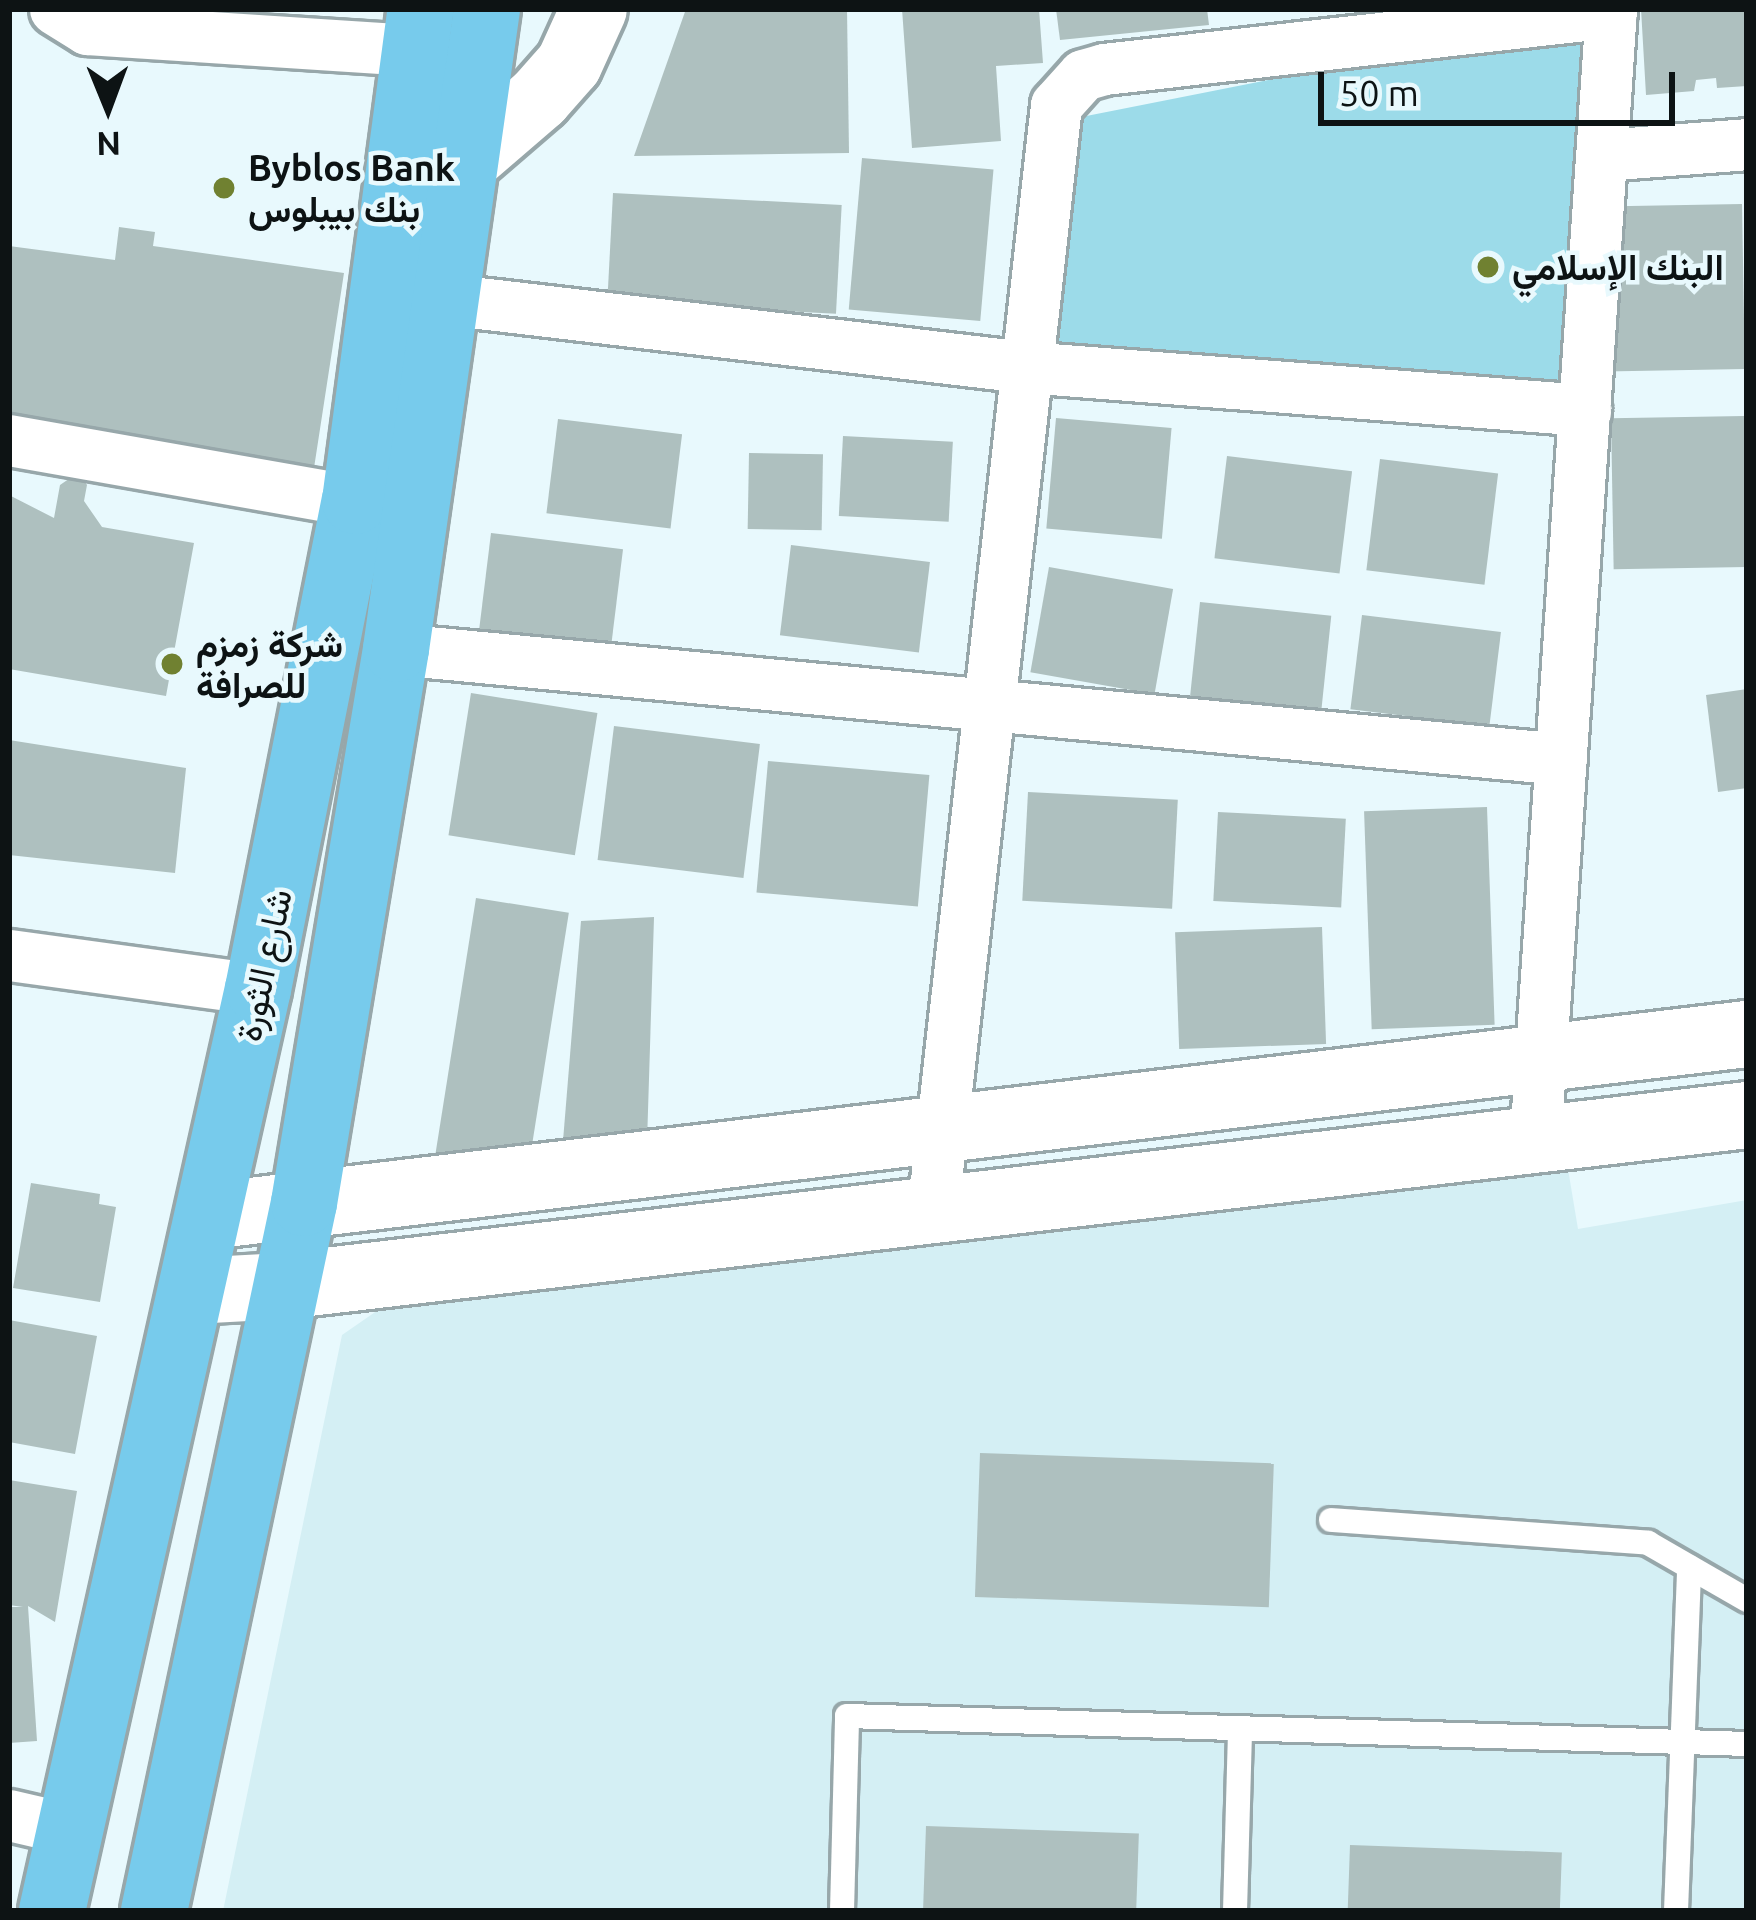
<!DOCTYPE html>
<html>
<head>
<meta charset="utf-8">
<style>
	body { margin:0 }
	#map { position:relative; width:1756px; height:1920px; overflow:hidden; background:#e8f9fd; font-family:Ubuntu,Vazirmatn,sans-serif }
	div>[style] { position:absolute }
	.built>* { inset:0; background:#d4eff4 }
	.green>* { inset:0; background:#9cdbe9 }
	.building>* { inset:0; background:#aec0bf; transform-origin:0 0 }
	.roads { filter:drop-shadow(3px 0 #97a7aa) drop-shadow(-3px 0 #97a7aa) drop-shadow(0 3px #97a7aa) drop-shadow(0 -3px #97a7aa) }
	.lane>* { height:24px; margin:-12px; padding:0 12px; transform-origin:12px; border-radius:12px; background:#fff }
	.street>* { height:51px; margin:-25.5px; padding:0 25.5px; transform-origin:25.5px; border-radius:25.5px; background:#fff }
	.secondary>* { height:66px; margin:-33px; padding:0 33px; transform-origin:33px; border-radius:33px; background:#fff }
	.primary>* { height:66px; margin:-33px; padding:0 33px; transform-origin:33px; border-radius:33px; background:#77cbec }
	.dots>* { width:33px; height:33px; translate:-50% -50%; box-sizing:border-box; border:6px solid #e8f9fd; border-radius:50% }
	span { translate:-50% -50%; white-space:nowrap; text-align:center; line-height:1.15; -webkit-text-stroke:9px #e8f9fd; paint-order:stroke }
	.poi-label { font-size:36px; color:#0d1314; font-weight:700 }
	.left { translate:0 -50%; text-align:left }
	.street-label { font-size:36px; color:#0d1314 }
	.frame { position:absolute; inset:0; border:12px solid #0d1314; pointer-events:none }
	.north { position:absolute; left:48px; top:48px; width:120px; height:120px; -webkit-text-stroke:9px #e8f9fd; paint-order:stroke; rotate:179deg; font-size:33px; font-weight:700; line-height:48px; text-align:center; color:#0d1314 }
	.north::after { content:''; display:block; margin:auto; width:42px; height:54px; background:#0d1314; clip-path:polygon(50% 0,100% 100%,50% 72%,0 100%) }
	.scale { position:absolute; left:1318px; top:72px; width:357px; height:54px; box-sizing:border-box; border:6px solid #0d1314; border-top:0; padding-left:15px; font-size:36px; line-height:42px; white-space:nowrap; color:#0d1314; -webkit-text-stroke:9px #e8f9fd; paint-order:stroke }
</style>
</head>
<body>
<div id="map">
	<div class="built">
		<i style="clip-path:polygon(1567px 1163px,1578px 1229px,1747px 1200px,1747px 1911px,223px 1911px,342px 1335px,381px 1308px)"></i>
	</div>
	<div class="green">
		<i style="clip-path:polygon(1611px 12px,1585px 410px,1025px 367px,1051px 123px)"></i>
	</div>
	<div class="building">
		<i style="clip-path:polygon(686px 9px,847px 9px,849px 153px,634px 156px)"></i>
		<i style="clip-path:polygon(902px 9px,1039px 9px,1043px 63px,996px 66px,1001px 141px,912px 148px)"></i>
		<i style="clip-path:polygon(1056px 9px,1207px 9px,1209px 25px,1060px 40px)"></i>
		<i style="clip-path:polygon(1641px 9px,1747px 9px,1747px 86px,1717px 88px,1716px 78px,1696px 80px,1694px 91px,1646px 95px)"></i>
		<i style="left:862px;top:158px;width:132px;height:152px;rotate:5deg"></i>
		<i style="left:613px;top:193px;width:229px;height:109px;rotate:3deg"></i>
		<i style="left:1742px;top:204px;width:165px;height:140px;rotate:89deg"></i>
		<i style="clip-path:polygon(119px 227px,155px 232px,153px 246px,344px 273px,312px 481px,89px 450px,91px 426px,9px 414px,9px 246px,115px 260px)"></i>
		<i style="left:1744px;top:416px;width:151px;height:133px;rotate:89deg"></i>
		<i style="left:1056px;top:418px;width:116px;height:111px;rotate:5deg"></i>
		<i style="left:558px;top:419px;width:125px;height:95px;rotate:7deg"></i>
		<i style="left:843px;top:436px;width:110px;height:80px;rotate:3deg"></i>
		<i style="left:749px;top:453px;width:74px;height:76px;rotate:1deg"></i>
		<i style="left:1227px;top:456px;width:126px;height:103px;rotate:7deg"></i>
		<i style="left:1380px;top:459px;width:119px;height:112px;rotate:7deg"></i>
		<i style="clip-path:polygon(79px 472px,87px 485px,84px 501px,102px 527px,194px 543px,166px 696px,9px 669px,9px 495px,54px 518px,60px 485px)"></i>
		<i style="left:491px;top:533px;width:133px;height:101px;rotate:7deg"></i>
		<i style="left:791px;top:545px;width:140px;height:91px;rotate:7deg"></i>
		<i style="left:1049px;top:567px;width:126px;height:107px;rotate:10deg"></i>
		<i style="left:1200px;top:602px;width:132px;height:95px;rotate:6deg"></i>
		<i style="left:1362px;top:615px;width:140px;height:95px;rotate:7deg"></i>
		<i style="clip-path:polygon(1747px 689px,1747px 788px,1718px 792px,1706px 695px)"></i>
		<i style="left:471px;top:693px;width:128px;height:144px;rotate:9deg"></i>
		<i style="left:614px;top:726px;width:147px;height:135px;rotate:7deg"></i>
		<i style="clip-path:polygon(9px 740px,186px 768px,175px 873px,9px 855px)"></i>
		<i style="left:768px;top:761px;width:162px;height:132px;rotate:5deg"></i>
		<i style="left:1028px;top:792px;width:150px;height:109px;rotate:3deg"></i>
		<i style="left:1487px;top:807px;width:218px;height:123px;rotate:88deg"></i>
		<i style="left:1218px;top:812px;width:128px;height:89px;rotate:3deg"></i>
		<i style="left:476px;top:898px;width:94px;height:275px;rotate:9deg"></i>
		<i style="clip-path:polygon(654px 917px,647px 1143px,563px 1141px,581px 921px)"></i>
		<i style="left:1322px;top:927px;width:117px;height:147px;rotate:88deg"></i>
		<i style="clip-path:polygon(31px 1183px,100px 1194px,99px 1204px,116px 1207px,100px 1302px,13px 1288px)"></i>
		<i style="clip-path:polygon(9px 1320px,97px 1336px,75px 1454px,9px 1442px)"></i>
		<i style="left:980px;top:1453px;width:294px;height:144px;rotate:2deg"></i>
		<i style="clip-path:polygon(9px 1480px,77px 1491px,55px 1622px,28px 1606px,37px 1741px,9px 1743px,9px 1607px,23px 1607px,9px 1605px)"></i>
		<i style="left:926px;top:1826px;width:213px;height:85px;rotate:2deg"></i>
		<i style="left:1350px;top:1845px;width:212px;height:66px;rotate:2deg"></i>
	</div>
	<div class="roads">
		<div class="lane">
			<i style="left:1331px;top:1520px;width:318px;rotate:4.1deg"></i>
			<i style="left:1648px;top:1543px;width:114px;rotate:29.9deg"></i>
			<i style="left:842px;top:1911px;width:195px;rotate:-88.5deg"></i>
			<i style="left:847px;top:1716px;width:900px;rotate:1.78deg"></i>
			<i style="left:1235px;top:1911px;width:182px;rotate:-88.4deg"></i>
			<i style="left:1676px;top:1911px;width:344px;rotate:-87.8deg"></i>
		</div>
		<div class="street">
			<i style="left:55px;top:9px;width:38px;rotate:32deg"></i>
			<i style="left:87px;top:29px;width:329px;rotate:3.7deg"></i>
			<i style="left:1602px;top:155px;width:145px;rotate:-4.3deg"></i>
			<i style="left:445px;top:299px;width:584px;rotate:6.69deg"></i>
			<i style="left:1025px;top:367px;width:562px;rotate:4.39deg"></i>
			<i style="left:9px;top:440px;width:351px;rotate:10deg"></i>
			<i style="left:396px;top:649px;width:1170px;rotate:5.39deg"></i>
			<i style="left:9px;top:955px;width:251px;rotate:7.8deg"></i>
			<i style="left:1535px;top:1141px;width:1135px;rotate:-86.16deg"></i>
			<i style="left:933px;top:1207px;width:1109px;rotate:-83.63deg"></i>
			<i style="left:1056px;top:105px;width:40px;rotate:-48deg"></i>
			<i style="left:1083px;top:75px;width:22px;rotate:-16deg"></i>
			<i style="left:1104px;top:69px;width:510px;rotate:-6.41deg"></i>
			<i style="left:9px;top:1815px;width:62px;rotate:13.1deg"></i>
		</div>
		<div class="secondary">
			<i style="left:467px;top:160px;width:95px;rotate:-40.7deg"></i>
			<i style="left:539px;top:98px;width:45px;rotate:-48.6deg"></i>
			<i style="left:569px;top:64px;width:60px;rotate:-65.6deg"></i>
			<i style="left:209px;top:1216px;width:1549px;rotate:-6.75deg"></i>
			<i style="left:192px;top:1291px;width:91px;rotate:-3.1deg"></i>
			<i style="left:283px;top:1286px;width:1474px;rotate:-6.66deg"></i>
		</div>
		<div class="primary">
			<i style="left:52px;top:1911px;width:945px;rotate:-77.41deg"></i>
			<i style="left:258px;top:989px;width:498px;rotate:-78.8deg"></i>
			<i style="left:355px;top:501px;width:496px;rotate:-82.4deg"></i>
			<i style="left:154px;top:1911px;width:724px;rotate:-78.04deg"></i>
			<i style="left:304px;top:1203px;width:562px;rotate:-80.57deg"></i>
			<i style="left:396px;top:649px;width:646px;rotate:-81.91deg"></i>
		</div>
	</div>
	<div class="dots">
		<i style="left:224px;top:188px;background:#708131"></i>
		<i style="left:1488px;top:267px;background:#708131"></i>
		<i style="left:172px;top:664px;background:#708131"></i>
	</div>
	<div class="poi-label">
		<span class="left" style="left:248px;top:188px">Byblos Bank<br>بنك بيبلوس</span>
		<span class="left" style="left:1512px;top:267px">البنك الإسلامي</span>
		<span class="left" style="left:196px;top:664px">شركة زمزم<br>للصرافة</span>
	</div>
	<div class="street-label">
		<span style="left:263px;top:965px;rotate:-78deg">شارع الثورة</span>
	</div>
	<div class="frame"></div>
	<div class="north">N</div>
	<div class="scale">50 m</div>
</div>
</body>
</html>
